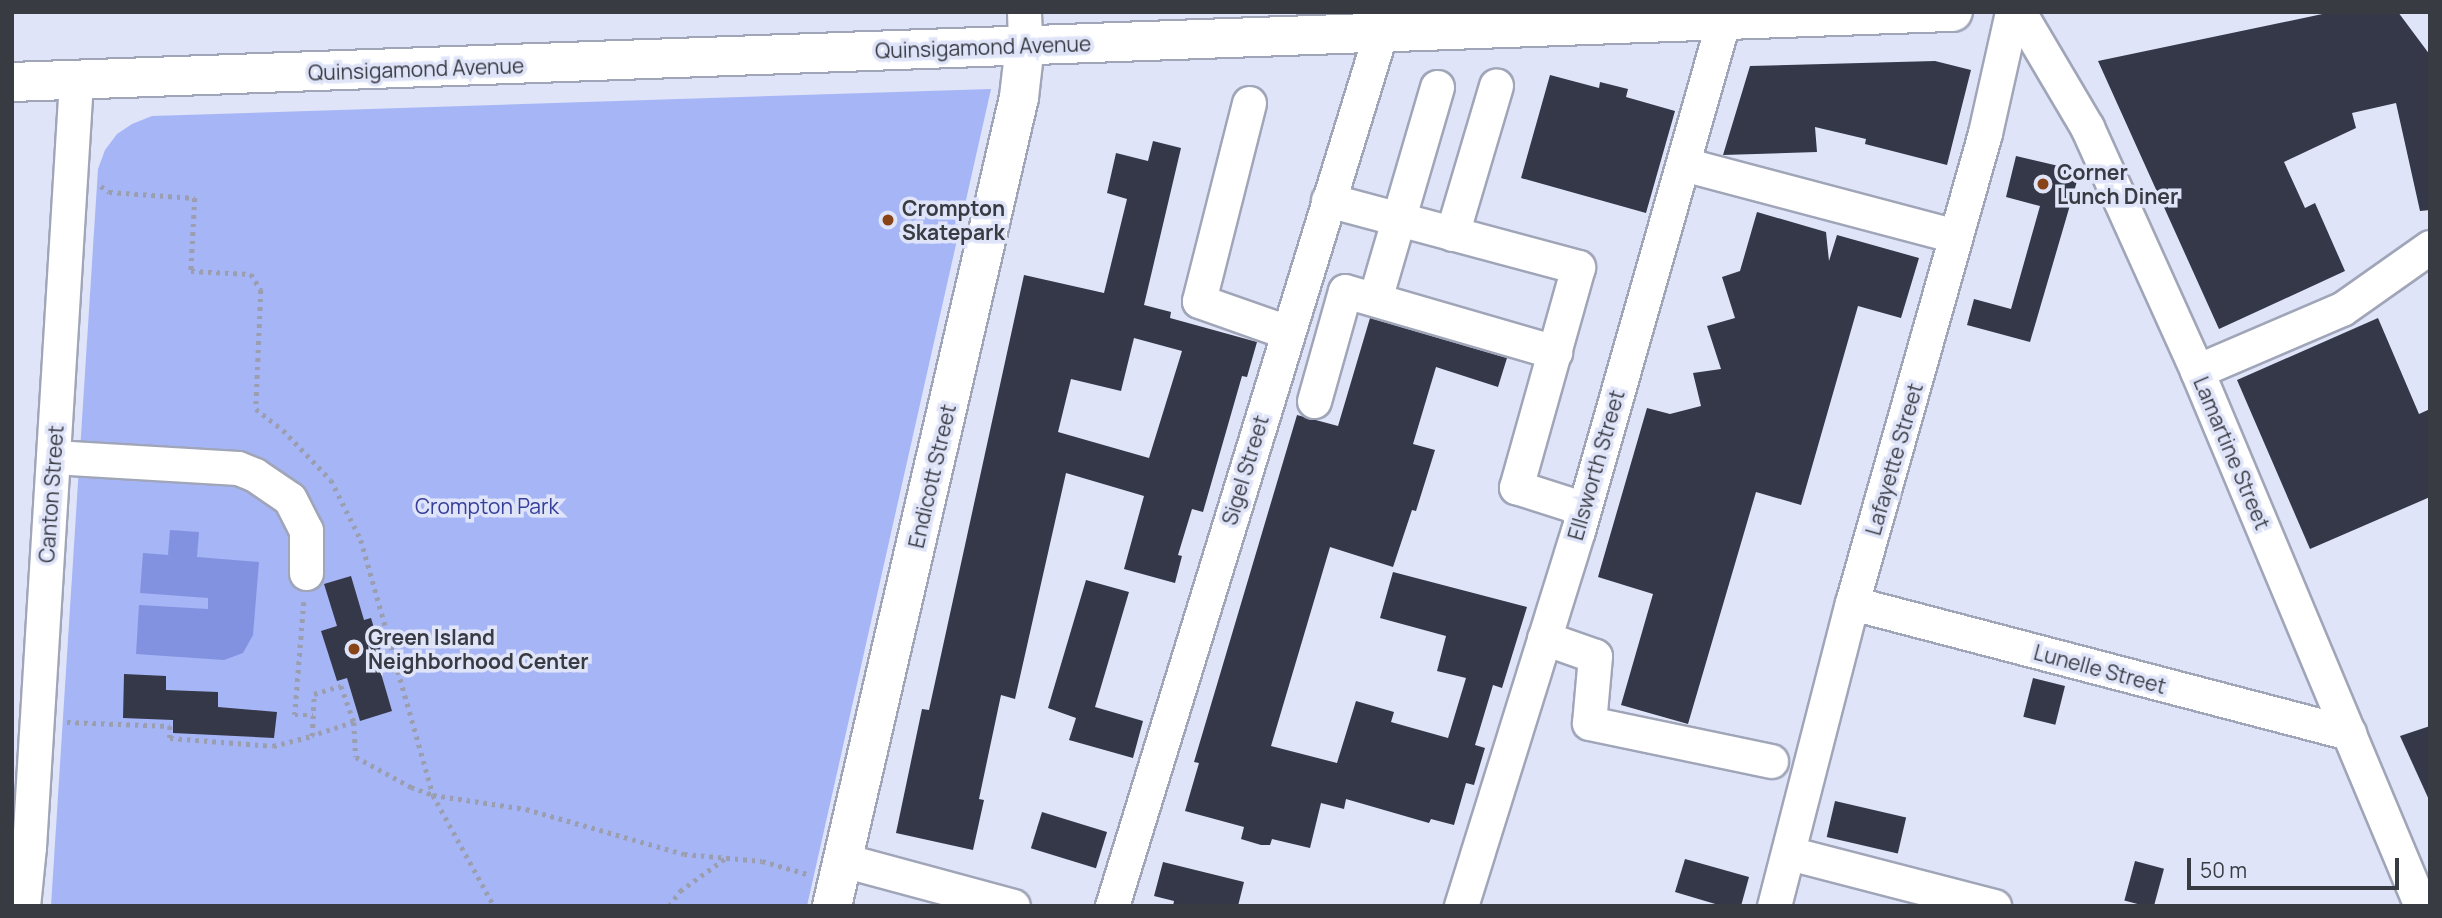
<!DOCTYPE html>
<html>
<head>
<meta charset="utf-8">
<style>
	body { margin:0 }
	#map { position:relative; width:2442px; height:918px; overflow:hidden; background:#dfe4f9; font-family:Manrope,sans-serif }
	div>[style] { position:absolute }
	.green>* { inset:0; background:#a6b5f5 }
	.water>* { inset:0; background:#8292e1 }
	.building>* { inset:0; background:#343848; transform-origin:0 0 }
	.path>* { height:4.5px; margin-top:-2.25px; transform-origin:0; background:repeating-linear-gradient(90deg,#9a9eae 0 3.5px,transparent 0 8.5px) }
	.roads { filter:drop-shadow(2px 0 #a0a5b8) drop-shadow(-2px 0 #a0a5b8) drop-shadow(0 2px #a0a5b8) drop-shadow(0 -2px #a0a5b8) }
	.minor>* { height:33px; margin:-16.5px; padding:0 16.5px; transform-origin:16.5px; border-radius:16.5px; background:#fff }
	.major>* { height:38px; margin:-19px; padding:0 19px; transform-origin:19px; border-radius:19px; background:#fff }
	.dots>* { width:19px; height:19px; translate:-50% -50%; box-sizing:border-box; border:4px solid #dfe4f9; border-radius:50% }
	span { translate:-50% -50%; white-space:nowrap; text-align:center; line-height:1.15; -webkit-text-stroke:7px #dfe4f9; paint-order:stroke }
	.street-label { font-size:21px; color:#393b43 }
	.poi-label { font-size:21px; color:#393b43; font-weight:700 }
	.left { translate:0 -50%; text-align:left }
	.park-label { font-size:21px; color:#353e99 }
	.frame { position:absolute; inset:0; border:14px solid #393b43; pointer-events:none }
	.scale { position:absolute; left:2187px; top:858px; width:212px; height:32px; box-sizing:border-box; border:4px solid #393b43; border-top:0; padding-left:9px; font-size:21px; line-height:24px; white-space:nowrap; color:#393b43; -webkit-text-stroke:5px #dfe4f9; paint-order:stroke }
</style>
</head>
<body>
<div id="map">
	<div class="green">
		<i style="clip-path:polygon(991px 89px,807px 906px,51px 906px,98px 169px,105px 150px,117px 134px,132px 124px,152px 116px)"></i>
	</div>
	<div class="water">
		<i style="clip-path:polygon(170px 530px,199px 532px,197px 557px,259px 562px,253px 635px,243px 653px,224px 660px,136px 654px,139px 605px,208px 609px,208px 598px,140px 593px,143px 553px,168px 555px)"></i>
	</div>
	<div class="building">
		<i style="clip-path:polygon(2332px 12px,2398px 12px,2430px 55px,2430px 210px,2420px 211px,2396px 103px,2352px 113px,2356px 128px,2284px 162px,2305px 208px,2315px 203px,2345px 271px,2219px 329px,2098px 61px)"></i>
		<i style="clip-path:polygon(1935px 61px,1971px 70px,1947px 165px,1865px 144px,1866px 139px,1815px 127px,1817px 152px,1723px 155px,1750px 66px)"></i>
		<i style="clip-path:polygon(1550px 75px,1599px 88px,1600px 82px,1628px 89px,1626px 97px,1675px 111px,1646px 213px,1521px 178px)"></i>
		<i style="clip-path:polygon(evenodd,1153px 141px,1181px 148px,1144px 305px,1171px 312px,1170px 318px,1257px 342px,1247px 377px,1242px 376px,1203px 512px,1192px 509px,1178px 555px,1182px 556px,1175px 583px,1124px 569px,1144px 496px,1066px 473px,1015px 699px,1001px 695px,979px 799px,984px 800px,973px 850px,896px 833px,922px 709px,929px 710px,1024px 275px,1104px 293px,1127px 199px,1107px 193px,1116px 153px,1148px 161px,1153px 141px,1134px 338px,1182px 351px,1149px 458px,1058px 432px,1071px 379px,1121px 391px,1134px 338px)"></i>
		<i style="clip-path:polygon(2016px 156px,2080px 171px,2030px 342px,1967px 325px,1974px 299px,2011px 309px,2040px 206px,2006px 197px)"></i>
		<i style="clip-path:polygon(1757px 212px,1826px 232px,1829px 261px,1837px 235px,1919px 258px,1901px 318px,1858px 306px,1801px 505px,1756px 492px,1688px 724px,1621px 705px,1653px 594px,1598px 577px,1647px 408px,1670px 414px,1701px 406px,1693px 373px,1721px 369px,1707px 326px,1735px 318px,1722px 277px,1740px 271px)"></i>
		<i style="clip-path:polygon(1370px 318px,1507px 358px,1498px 387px,1436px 367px,1413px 444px,1435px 450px,1416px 511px,1412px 510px,1393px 567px,1330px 547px,1271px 746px,1337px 763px,1356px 701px,1394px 712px,1391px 722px,1448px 738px,1466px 678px,1437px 671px,1446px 636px,1380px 618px,1393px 572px,1527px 607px,1502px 688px,1493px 685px,1475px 745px,1485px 748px,1474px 785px,1466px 783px,1454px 825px,1431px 819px,1429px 823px,1346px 799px,1344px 809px,1321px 803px,1310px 848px,1272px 839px,1270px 845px,1261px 845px,1241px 839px,1244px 827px,1185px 811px,1199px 763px,1194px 762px,1297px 415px,1338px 426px)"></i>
		<i style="clip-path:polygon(2378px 318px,2419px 414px,2430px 409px,2430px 497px,2310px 549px,2237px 380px)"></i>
		<i style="clip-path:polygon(351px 576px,364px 620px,371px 618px,386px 668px,380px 670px,392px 711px,360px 721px,347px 678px,337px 681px,321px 631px,337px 626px,324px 584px)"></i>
		<i style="clip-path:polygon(1086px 580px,1129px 592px,1095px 707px,1143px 721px,1133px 758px,1069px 740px,1076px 718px,1048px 708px)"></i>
		<i style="clip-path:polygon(124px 674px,166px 676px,166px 690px,218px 692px,218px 707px,277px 712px,274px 738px,173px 733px,173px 720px,123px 718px)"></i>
		<i style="left:2033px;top:678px;width:33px;height:40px;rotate:14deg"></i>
		<i style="clip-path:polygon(2430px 726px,2430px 802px,2400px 736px)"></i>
		<i style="left:1835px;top:801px;width:73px;height:37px;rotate:13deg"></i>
		<i style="left:1042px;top:812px;width:68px;height:38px;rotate:17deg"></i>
		<i style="clip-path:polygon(1685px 859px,1749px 877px,1741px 906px,1722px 906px,1675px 892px)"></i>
		<i style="left:2135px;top:861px;width:30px;height:41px;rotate:15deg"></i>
		<i style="clip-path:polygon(1163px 862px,1244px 882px,1238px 906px,1173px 906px,1174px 901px,1154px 896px)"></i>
	</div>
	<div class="path">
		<i style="left:101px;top:186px;width:10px;rotate:37deg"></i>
		<i style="left:109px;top:192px;width:86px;rotate:4deg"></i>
		<i style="left:195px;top:198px;width:73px;rotate:93.1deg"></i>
		<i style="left:191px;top:271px;width:60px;rotate:2.9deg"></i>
		<i style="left:251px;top:274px;width:19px;rotate:58deg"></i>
		<i style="left:261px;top:290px;width:119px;rotate:92.4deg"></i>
		<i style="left:256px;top:409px;width:34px;rotate:38deg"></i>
		<i style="left:283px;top:430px;width:69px;rotate:46.2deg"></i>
		<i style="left:331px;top:480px;width:67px;rotate:63.4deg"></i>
		<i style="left:361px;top:540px;width:265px;rotate:74.2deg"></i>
		<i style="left:433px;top:795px;width:127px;rotate:61.2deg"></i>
		<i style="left:304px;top:602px;width:113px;rotate:94.6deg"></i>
		<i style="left:295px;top:715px;width:18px"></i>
		<i style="left:67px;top:722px;width:103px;rotate:2.2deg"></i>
		<i style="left:170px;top:726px;width:12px;rotate:90deg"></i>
		<i style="left:170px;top:738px;width:103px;rotate:4.4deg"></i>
		<i style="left:273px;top:746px;width:40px;rotate:-14.4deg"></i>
		<i style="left:354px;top:722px;width:44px;rotate:161.6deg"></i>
		<i style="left:312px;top:736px;width:42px;rotate:-87.3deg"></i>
		<i style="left:314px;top:694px;width:28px;rotate:-17deg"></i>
		<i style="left:341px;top:686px;width:38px;rotate:70deg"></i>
		<i style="left:354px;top:722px;width:35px;rotate:87deg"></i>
		<i style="left:356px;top:757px;width:63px;rotate:28.6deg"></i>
		<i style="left:411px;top:787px;width:23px;rotate:20deg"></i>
		<i style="left:433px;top:795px;width:94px;rotate:8.6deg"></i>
		<i style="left:526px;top:809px;width:164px;rotate:15.9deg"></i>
		<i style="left:684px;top:854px;width:78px;rotate:5.1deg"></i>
		<i style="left:762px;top:861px;width:47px;rotate:16.1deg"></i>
		<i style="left:669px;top:906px;width:19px;rotate:-54deg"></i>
		<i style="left:680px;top:891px;width:58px;rotate:-35.9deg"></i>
	</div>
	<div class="roads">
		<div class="minor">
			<i style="left:1024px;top:12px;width:33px;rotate:88deg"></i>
			<i style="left:2019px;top:12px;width:134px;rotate:59.4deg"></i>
			<i style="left:2087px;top:127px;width:268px;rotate:65.7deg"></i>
			<i style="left:2197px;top:371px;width:580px;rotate:67.28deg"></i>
			<i style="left:1249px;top:103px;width:204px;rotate:104.2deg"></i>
			<i style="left:1199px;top:301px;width:93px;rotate:19.4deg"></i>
			<i style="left:1683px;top:164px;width:282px;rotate:14.8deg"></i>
			<i style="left:1328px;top:200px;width:259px;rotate:15deg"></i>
			<i style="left:1578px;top:267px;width:229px;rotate:105.7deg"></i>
			<i style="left:1516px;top:487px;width:69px;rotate:17.7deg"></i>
			<i style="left:1452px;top:234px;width:155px;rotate:-73.5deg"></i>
			<i style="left:1375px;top:299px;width:221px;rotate:-73.7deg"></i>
			<i style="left:2197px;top:371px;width:158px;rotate:-23.2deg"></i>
			<i style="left:2342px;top:309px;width:108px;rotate:-35.2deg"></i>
			<i style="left:1314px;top:401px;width:114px;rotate:-74.3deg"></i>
			<i style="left:1345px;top:291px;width:219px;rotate:16.2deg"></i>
			<i style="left:53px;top:457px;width:185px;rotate:3.4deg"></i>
			<i style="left:238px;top:468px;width:18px;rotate:22deg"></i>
			<i style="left:255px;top:475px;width:42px;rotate:34.4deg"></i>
			<i style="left:290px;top:499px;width:35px;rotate:63deg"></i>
			<i style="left:306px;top:530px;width:43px;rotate:90deg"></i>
			<i style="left:1852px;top:603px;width:514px;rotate:14.66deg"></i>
			<i style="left:1544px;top:638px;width:54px;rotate:19.4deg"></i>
			<i style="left:1595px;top:656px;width:67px;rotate:95.1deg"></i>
			<i style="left:1589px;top:723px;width:186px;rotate:11.8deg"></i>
			<i style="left:1789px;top:853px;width:212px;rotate:14.5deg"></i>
			<i style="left:843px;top:860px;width:176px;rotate:15.1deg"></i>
			<i style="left:23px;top:906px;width:59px;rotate:-84.2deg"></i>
			<i style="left:29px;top:847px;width:767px;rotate:-86.49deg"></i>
			<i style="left:1112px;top:906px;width:911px;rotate:-72.9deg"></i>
			<i style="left:1461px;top:906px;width:393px;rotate:-72.7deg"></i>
			<i style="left:1578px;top:531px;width:529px;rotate:-74.1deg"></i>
			<i style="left:1774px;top:906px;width:313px;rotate:-75.6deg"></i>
			<i style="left:1852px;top:603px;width:488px;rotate:-74.2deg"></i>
			<i style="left:1985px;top:133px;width:124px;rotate:-77.4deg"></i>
		</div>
		<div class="major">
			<i style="left:12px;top:82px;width:1942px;rotate:-2.07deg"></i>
			<i style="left:832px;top:906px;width:830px;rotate:-76.98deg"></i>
			<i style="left:1019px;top:97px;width:52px;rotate:-83.4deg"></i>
		</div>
	</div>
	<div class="dots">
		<i style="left:2043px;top:184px;background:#884416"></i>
		<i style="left:888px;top:220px;background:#884416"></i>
		<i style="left:354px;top:649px;background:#884416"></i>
	</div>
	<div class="street-label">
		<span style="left:983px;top:47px;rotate:-2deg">Quinsigamond Avenue</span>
		<span style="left:416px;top:69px;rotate:-2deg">Quinsigamond Avenue</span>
		<span style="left:2232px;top:453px;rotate:67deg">Lamartine Street</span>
		<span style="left:1894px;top:459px;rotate:-74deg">Lafayette Street</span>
		<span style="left:1596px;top:465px;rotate:-74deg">Ellsworth Street</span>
		<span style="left:1245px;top:470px;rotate:-73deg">Sigel Street</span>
		<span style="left:932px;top:476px;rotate:-77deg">Endicott Street</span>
		<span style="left:51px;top:494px;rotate:-86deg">Canton Street</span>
		<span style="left:2100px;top:669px;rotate:15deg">Lunelle Street</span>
	</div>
	<div class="poi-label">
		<span class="left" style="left:2057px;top:184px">Corner<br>Lunch Diner</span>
		<span class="left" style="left:902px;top:220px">Crompton<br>Skatepark</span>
		<span class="left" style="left:368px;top:649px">Green Island<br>Neighborhood Center</span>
	</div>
	<div class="park-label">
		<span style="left:487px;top:506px">Crompton Park</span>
	</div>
	<div class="frame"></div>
	<div class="scale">50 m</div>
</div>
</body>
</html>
